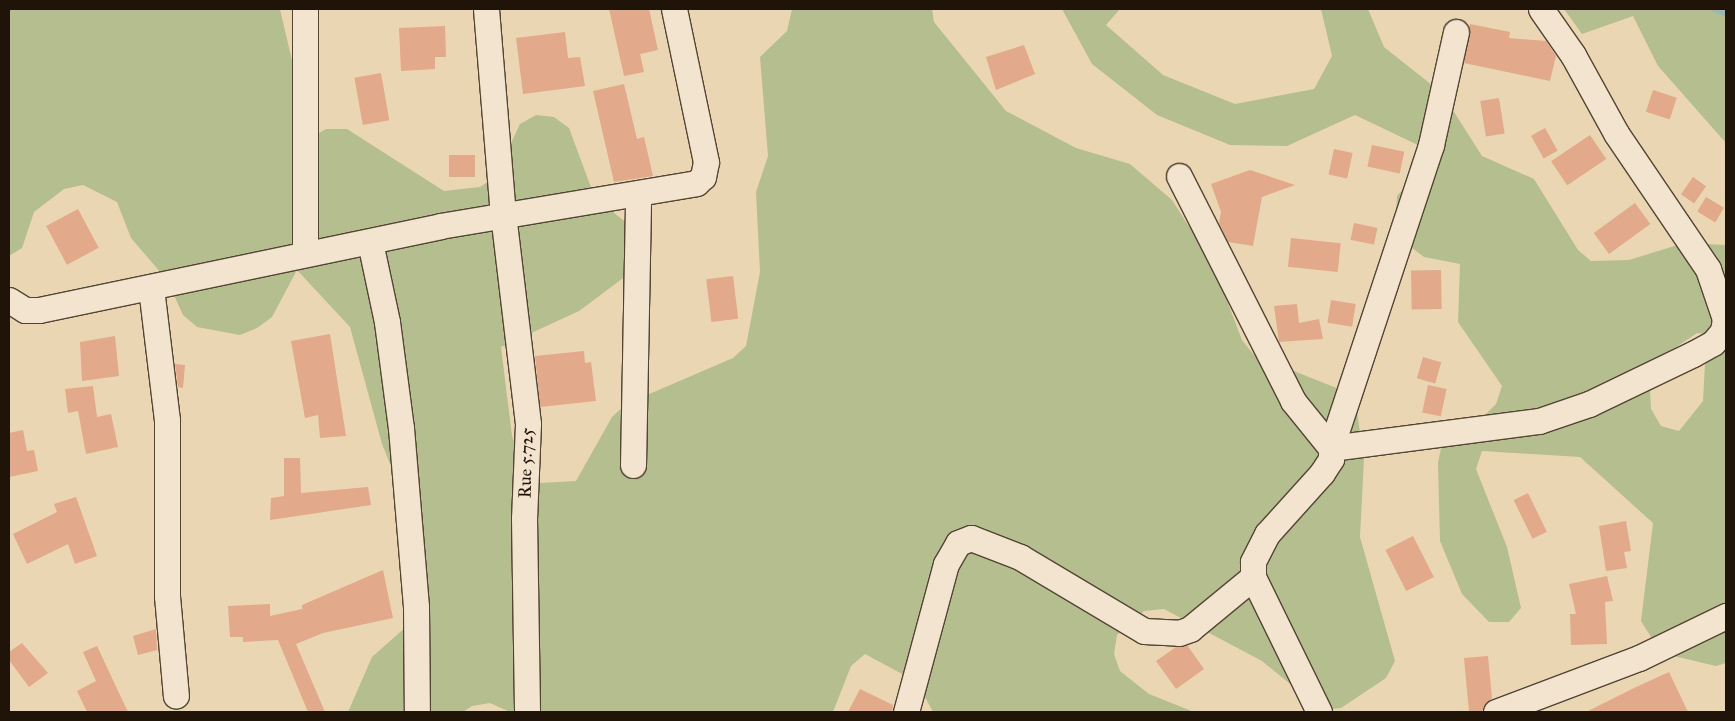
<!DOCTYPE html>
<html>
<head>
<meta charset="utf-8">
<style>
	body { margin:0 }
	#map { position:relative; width:1735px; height:721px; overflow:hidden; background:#ebd6b3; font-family:"IM FELL Great Primer",serif }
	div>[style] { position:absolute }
	.green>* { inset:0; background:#b4be8f }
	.stream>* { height:6px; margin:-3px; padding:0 3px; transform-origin:3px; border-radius:3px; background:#9cb7b7 }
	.building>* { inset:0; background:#e2a98a; transform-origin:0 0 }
	.roads { filter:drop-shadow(1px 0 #534434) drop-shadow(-1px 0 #534434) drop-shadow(0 1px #534434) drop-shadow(0 -1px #534434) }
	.minor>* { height:25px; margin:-12.5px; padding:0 12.5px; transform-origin:12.5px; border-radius:12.5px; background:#f2e4ce }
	span { translate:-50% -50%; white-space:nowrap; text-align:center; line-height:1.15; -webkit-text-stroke:4px #f2e4ce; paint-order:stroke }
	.street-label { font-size:18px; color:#201409 }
	.frame { position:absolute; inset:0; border:10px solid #201409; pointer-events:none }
</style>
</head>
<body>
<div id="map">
	<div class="green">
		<i style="clip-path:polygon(9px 9px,280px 9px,310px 138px,326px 129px,347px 129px,444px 191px,480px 187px,495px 177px,520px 124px,536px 115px,554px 117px,569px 128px,595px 198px,637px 231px,638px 267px,579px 311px,501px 347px,512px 436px,525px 473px,539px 483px,576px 481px,612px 417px,626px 404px,733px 358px,746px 346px,760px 272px,756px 192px,768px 156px,760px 57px,787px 31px,792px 9px,932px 9px,934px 22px,1006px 111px,1076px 148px,1130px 164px,1172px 200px,1213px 264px,1242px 340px,1254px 355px,1344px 391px,1356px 405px,1364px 459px,1360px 537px,1395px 661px,1386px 678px,1341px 708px,1322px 710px,1262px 661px,1164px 609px,1144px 611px,1117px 635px,1114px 654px,1120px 671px,1149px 694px,1194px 712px,933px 712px,917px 682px,865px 654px,851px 666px,833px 712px,510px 712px,490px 703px,472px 706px,463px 712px,348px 712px,372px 657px,416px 618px,427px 583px,407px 529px,403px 496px,382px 444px,350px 327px,297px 270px,272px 317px,257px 328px,240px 335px,197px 327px,183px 315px,167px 280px,131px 238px,117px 202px,83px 185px,64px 189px,34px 212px,22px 248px,9px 256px)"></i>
		<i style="clip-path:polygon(1062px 9px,1120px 9px,1106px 25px,1163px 75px,1235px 104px,1314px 89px,1332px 56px,1321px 9px,1368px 9px,1384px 47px,1442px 93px,1482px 156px,1534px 179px,1578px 250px,1591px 261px,1629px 260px,1684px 243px,1726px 245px,1726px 336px,1697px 333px,1666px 354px,1650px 389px,1651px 409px,1661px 426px,1679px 431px,1703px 401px,1705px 363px,1719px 350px,1726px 351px,1726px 663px,1716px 666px,1661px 653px,1641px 621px,1653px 523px,1580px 457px,1482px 451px,1476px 469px,1507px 547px,1521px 608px,1509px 622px,1489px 622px,1462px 594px,1440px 541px,1438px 463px,1442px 443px,1483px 417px,1496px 404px,1502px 386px,1458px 322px,1460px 264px,1424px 257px,1395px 235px,1397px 196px,1422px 167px,1422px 147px,1355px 115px,1287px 146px,1230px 145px,1157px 115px,1092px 64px)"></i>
		<i style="clip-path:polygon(1564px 9px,1726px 9px,1726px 143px,1658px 66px,1633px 16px,1582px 34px)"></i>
	</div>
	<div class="stream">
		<i style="left:1715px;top:9px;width:12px;rotate:24deg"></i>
	</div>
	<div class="building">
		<i style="clip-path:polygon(609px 9px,649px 9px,658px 50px,640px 54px,644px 72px,624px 76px)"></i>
		<i style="clip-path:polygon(1470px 24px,1510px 32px,1509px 38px,1546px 41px,1556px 56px,1550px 81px,1464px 63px)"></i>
		<i style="clip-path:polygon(445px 26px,446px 57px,435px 57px,435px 69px,401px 71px,399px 28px)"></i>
		<i style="clip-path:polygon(565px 32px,568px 58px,580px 57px,585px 86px,523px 94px,516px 38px)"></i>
		<i style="clip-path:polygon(1024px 45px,1035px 74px,996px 90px,986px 57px)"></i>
		<i style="left:381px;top:73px;width:48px;height:27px;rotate:80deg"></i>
		<i style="clip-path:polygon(624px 84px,637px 139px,644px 137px,653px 176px,614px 182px,593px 91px)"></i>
		<i style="left:1653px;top:90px;width:25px;height:23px;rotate:18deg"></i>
		<i style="left:1499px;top:98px;width:36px;height:19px;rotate:81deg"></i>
		<i style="left:1545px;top:128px;width:26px;height:16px;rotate:61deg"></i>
		<i style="left:1590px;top:135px;width:29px;height:47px;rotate:56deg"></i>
		<i style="left:1372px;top:145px;width:33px;height:22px;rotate:12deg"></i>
		<i style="left:1334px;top:149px;width:19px;height:26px;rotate:12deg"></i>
		<i style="left:449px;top:155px;width:26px;height:22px"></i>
		<i style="clip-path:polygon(1250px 170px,1295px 185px,1262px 197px,1253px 246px,1228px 242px,1219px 223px,1221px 212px,1211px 184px)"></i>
		<i style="left:1693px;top:177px;width:16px;height:21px;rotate:35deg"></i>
		<i style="left:1706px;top:197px;width:21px;height:17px;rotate:31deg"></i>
		<i style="left:1635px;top:203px;width:26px;height:51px;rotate:54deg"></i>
		<i style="left:78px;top:209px;width:44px;height:36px;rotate:62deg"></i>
		<i style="left:1354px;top:223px;width:24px;height:17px;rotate:12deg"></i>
		<i style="left:1291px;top:238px;width:50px;height:29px;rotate:6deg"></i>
		<i style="left:1441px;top:270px;width:39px;height:30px;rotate:89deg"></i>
		<i style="left:733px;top:276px;width:43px;height:27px;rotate:83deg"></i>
		<i style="left:1331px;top:300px;width:25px;height:23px;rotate:9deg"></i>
		<i style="clip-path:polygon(1297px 304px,1299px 323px,1319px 319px,1323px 339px,1279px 342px,1274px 306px)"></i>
		<i style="clip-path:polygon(330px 334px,346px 436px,320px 438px,318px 415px,305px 418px,291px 341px)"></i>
		<i style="clip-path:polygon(115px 336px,119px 376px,82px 381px,80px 342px)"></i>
		<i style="clip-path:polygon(584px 351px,585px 363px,591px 362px,596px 401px,540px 407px,535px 356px)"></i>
		<i style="left:1423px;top:357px;width:19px;height:22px;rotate:16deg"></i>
		<i style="clip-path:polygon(175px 364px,185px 365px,183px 388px,178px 387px)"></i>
		<i style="left:1428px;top:385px;width:19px;height:28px;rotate:12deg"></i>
		<i style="clip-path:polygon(93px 386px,97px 417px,111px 414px,118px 447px,86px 454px,78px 411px,68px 413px,65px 389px)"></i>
		<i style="clip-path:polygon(23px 430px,27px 451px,34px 450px,38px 471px,9px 477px,9px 433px)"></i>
		<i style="clip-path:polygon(284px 458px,300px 458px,301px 493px,368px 487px,371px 505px,270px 520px,271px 498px,284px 496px)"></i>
		<i style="left:1528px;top:493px;width:43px;height:16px;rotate:64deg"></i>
		<i style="clip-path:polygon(76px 497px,97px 556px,75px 564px,68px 544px,27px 564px,13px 534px,57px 512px,54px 504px)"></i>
		<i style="clip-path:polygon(1626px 521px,1631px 551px,1624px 552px,1627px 568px,1606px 571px,1599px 526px)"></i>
		<i style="left:1413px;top:536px;width:46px;height:31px;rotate:63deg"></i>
		<i style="clip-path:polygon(383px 570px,393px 618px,323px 633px,296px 644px,325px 712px,308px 712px,278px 640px,243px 642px,243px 637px,230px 637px,228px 606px,270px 604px,270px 616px,302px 609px,302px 605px)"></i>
		<i style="clip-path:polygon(1607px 576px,1613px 601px,1605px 602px,1607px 644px,1571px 645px,1570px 614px,1576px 614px,1569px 584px)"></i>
		<i style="clip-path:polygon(156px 629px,157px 650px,138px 655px,133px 636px)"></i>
		<i style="clip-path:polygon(22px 643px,48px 673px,29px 687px,9px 660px,9px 652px)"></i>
		<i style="clip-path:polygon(1187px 645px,1204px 669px,1176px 689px,1156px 661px,1176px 647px)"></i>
		<i style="clip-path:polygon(97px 646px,120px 695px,128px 712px,87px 712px,77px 691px,96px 681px,83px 652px)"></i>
		<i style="clip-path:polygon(1488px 656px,1492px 698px,1482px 711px,1469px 712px,1464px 658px)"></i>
		<i style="clip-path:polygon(1669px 672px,1688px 712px,1586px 712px,1636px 687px)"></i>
		<i style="clip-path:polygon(860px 689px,893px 705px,892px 712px,848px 712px)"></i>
	</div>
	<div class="roads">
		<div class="minor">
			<i style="left:305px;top:9px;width:244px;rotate:90deg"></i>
			<i style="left:486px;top:9px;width:206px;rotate:85.3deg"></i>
			<i style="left:503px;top:214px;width:211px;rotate:83.2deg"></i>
			<i style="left:528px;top:424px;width:94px;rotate:92.4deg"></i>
			<i style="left:524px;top:518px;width:194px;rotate:89.1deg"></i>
			<i style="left:1456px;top:32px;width:116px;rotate:102.5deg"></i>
			<i style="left:1431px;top:145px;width:319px;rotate:108.3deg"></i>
			<i style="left:1331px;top:448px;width:210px;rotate:-7.4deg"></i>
			<i style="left:1539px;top:421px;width:53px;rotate:-18.8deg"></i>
			<i style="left:1589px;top:404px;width:115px;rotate:-25.7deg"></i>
			<i style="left:1693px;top:354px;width:23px;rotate:-29deg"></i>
			<i style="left:1713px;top:343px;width:16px;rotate:-50deg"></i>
			<i style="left:1723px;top:331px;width:12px;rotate:-81deg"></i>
			<i style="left:1725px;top:319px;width:53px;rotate:-108.8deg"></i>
			<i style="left:1708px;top:269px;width:164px;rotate:-124.1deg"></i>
			<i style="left:1616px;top:133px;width:89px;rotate:-118.9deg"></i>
			<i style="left:1573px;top:55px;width:56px;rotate:-124.8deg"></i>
			<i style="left:1179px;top:176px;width:252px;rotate:63.1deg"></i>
			<i style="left:1293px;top:401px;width:60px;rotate:51deg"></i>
			<i style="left:1331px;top:448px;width:11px;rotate:90deg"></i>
			<i style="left:1331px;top:459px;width:17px;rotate:123deg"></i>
			<i style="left:1322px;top:473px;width:82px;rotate:132deg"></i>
			<i style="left:1267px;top:534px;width:31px;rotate:117deg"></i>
			<i style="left:1253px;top:562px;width:15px;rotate:90deg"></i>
			<i style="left:1253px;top:577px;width:150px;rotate:63.9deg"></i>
			<i style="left:370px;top:242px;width:82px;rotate:78deg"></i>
			<i style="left:387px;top:322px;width:107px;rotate:82.5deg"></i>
			<i style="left:401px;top:428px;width:180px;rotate:85.2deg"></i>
			<i style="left:416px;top:607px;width:105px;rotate:89.5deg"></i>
			<i style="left:151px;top:288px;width:133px;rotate:83.1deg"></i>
			<i style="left:167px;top:420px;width:176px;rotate:90deg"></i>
			<i style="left:167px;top:596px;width:100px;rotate:84.9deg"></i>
			<i style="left:9px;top:300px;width:19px;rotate:32deg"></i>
			<i style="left:25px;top:310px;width:14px"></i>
			<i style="left:39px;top:310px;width:410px;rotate:-11.8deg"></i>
			<i style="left:440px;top:226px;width:260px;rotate:-9.5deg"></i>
			<i style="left:696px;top:183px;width:9px;rotate:-41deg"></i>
			<i style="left:703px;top:177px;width:15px;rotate:-79deg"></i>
			<i style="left:706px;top:162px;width:156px;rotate:-101.8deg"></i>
			<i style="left:633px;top:465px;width:271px;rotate:-88.9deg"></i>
			<i style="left:906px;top:712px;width:153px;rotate:-74.9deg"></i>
			<i style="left:946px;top:564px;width:24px;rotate:-60deg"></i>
			<i style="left:958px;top:543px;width:14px;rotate:-21deg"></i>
			<i style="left:971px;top:538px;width:53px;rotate:21.2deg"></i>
			<i style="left:1020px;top:557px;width:144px;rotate:30.8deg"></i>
			<i style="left:1144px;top:631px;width:35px;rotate:3deg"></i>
			<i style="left:1179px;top:633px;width:12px;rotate:-20deg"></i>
			<i style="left:1190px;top:629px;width:82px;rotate:-39.5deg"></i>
			<i style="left:1496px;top:712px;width:153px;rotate:-20.7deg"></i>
			<i style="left:1639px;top:658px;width:97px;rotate:-25.8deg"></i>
		</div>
	</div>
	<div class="street-label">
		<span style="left:526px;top:463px;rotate:-88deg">Rue 5.725</span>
	</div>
	<div class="frame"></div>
</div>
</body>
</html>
